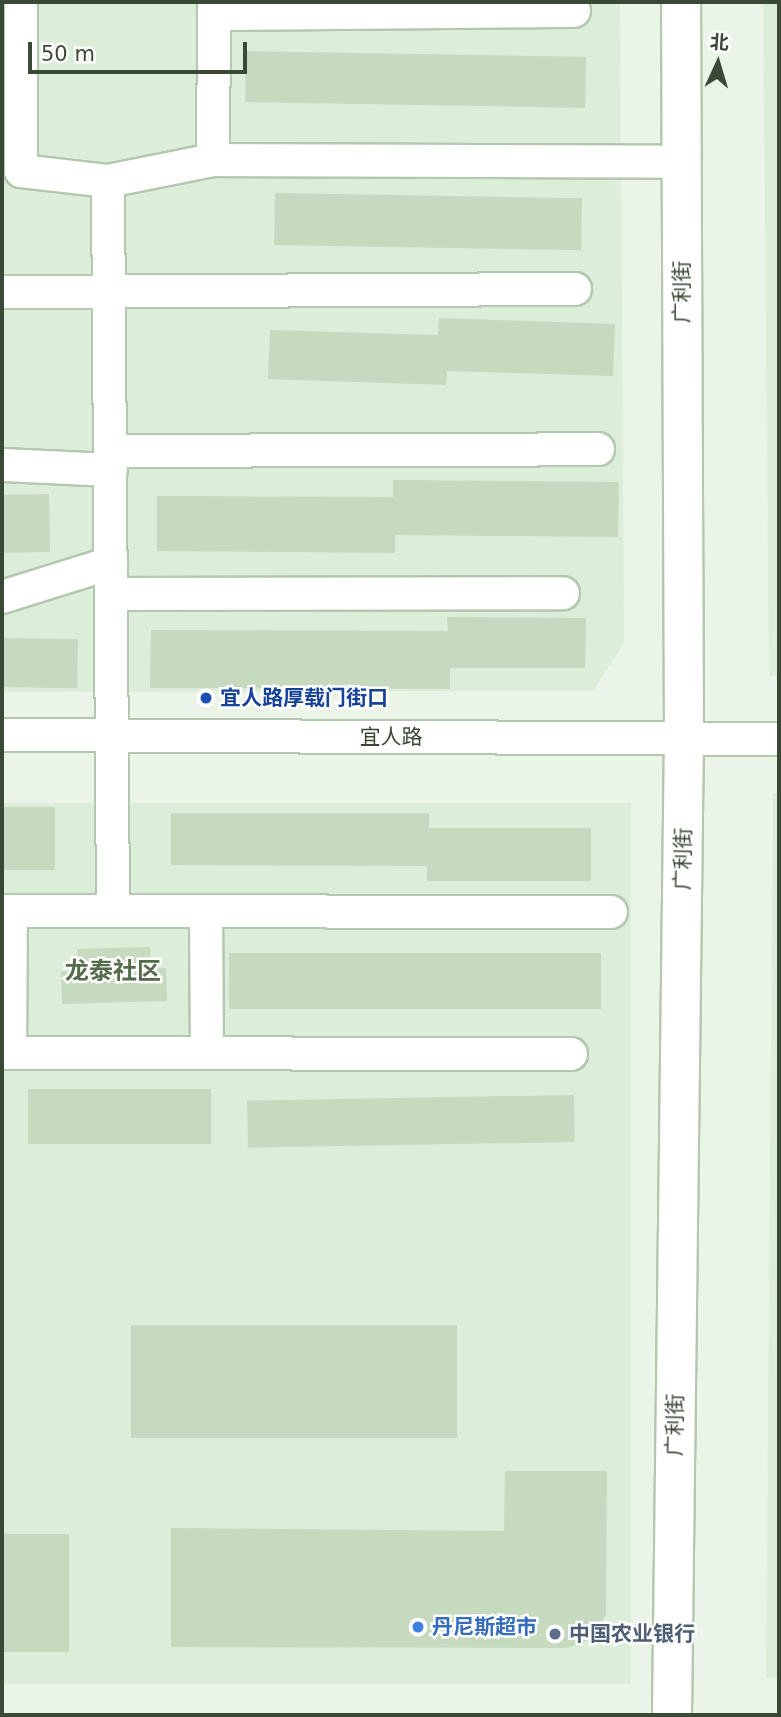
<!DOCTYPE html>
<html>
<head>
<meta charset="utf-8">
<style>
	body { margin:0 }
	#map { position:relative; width:781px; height:1717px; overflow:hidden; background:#eaf5e7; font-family:"DejaVu Sans","Noto Sans SC",sans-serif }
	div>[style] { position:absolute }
	.residential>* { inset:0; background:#dcedd9; transform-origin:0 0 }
	.building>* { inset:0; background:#c6dabf; transform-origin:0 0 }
	.roads { filter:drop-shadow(2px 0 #b4c7af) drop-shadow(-2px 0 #b4c7af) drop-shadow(0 2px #b4c7af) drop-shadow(0 -2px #b4c7af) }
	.minor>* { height:32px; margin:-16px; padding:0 16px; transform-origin:16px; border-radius:16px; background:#fff }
	.tertiary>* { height:38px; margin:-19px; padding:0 19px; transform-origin:19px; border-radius:19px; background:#fff }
	.dots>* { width:19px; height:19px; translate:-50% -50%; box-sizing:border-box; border:4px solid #fff; border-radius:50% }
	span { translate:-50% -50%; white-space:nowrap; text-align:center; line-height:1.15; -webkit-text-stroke:5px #fff; paint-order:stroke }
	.street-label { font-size:21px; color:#3a4936 }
	.transit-label { font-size:21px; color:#164399; font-weight:700 }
	.left { translate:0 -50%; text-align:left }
	.shop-label { font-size:21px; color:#366cbe; font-weight:700 }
	.service-label { font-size:21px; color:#4e5e75; font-weight:700 }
	.quarter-label { font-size:24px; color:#546c4c; font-weight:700 }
	.frame { position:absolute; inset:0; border:4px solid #3a4936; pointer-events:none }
	.north { position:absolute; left:683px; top:28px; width:70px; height:70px; -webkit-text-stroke:5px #fff; paint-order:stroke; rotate:4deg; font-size:19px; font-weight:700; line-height:28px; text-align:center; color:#3a4936 }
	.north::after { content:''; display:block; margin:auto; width:24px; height:32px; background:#3a4936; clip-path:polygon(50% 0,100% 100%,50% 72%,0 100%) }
	.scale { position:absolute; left:28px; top:42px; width:219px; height:32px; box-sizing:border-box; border:4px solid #3a4936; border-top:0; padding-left:9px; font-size:21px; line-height:24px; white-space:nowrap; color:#3a4936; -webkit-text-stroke:5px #fff; paint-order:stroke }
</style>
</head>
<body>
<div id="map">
	<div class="residential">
		<i style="clip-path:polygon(2px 2px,620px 2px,624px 643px,593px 691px,2px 692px)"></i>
		<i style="clip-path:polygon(763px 2px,779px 2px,779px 676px,769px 676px)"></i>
		<i style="clip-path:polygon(773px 793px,779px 793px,779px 1678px,766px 1678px)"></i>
		<i style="left:631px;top:803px;width:881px;height:629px;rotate:90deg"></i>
	</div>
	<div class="building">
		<i style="left:246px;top:51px;width:340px;height:51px;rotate:1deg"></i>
		<i style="left:275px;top:193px;width:307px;height:52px;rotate:1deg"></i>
		<i style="clip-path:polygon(439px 318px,615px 324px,613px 376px,447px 371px,446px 385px,268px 379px,270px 330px,438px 335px)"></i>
		<i style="clip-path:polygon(393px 480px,619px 482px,618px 537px,395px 535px,395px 553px,157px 551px,157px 496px,393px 497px)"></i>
		<i style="left:49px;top:494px;width:58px;height:47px;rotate:89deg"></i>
		<i style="clip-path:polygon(447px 617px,586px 618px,585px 668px,450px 668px,450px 689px,150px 688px,151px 630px,448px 631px)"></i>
		<i style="left:2px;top:638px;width:76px;height:49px;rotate:1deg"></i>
		<i style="left:55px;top:807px;width:63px;height:53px;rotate:90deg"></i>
		<i style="clip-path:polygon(171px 813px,429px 813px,429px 828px,591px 828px,591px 881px,427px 881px,427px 866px,171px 865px)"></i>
		<i style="clip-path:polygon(150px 947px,151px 969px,166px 968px,167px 1001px,62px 1004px,61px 972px,78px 971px,77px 949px)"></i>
		<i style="left:601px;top:953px;width:56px;height:372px;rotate:90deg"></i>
		<i style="left:211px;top:1089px;width:55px;height:183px;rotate:90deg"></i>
		<i style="left:574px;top:1095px;width:47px;height:327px;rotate:89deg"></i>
		<i style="left:131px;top:1325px;width:326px;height:113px"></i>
		<i style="clip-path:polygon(505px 1471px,607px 1471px,606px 1615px,591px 1638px,579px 1645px,566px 1648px,171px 1647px,171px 1528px,504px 1531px)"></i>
		<i style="left:2px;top:1534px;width:67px;height:118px"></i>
	</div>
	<div class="roads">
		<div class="minor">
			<i style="left:21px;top:2px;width:169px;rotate:90deg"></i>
			<i style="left:21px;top:171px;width:88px;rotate:6.6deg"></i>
			<i style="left:108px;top:181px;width:107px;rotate:-11.3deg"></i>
			<i style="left:213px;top:160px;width:468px;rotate:0.2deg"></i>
			<i style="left:214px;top:14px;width:360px;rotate:-0.5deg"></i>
			<i style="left:213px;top:160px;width:158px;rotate:-89.6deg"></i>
			<i style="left:108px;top:181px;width:729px;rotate:89.61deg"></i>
			<i style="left:2px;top:292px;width:573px;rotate:-0.3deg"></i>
			<i style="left:110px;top:451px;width:488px;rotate:-0.2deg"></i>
			<i style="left:2px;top:465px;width:109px;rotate:2.6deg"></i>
			<i style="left:112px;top:594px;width:451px;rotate:-0.1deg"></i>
			<i style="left:2px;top:597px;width:114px;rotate:-17.3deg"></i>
			<i style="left:2px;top:735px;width:777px;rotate:0.29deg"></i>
			<i style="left:2px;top:911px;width:609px;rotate:0.09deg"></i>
			<i style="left:206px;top:911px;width:142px;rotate:89.6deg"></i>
			<i style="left:2px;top:1053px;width:569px;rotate:0.1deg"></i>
			<i style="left:10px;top:1053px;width:142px;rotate:-89.6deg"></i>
		</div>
		<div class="tertiary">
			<i style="left:672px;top:1715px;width:977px;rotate:-89.3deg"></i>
			<i style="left:684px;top:738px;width:736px;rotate:-90.23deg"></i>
		</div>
	</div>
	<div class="dots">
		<i style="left:206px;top:698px;background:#1a4fb4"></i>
		<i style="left:418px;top:1627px;background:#3f7fe0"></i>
		<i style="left:555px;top:1634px;background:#5c6f8a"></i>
	</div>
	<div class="street-label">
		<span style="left:682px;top:292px;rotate:-90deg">广利街</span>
		<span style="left:391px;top:737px">宜人路</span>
		<span style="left:683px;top:859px;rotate:-89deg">广利街</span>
		<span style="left:675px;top:1425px;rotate:-89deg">广利街</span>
	</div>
	<div class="transit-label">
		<span class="left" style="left:220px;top:698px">宜人路厚载门街口</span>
	</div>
	<div class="shop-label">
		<span class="left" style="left:432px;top:1627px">丹尼斯超市</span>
	</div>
	<div class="service-label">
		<span class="left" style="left:569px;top:1634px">中国农业银行</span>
	</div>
	<div class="quarter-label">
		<span style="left:113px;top:972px">龙泰社区</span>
	</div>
	<div class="frame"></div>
	<div class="north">北</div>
	<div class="scale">50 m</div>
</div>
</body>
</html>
